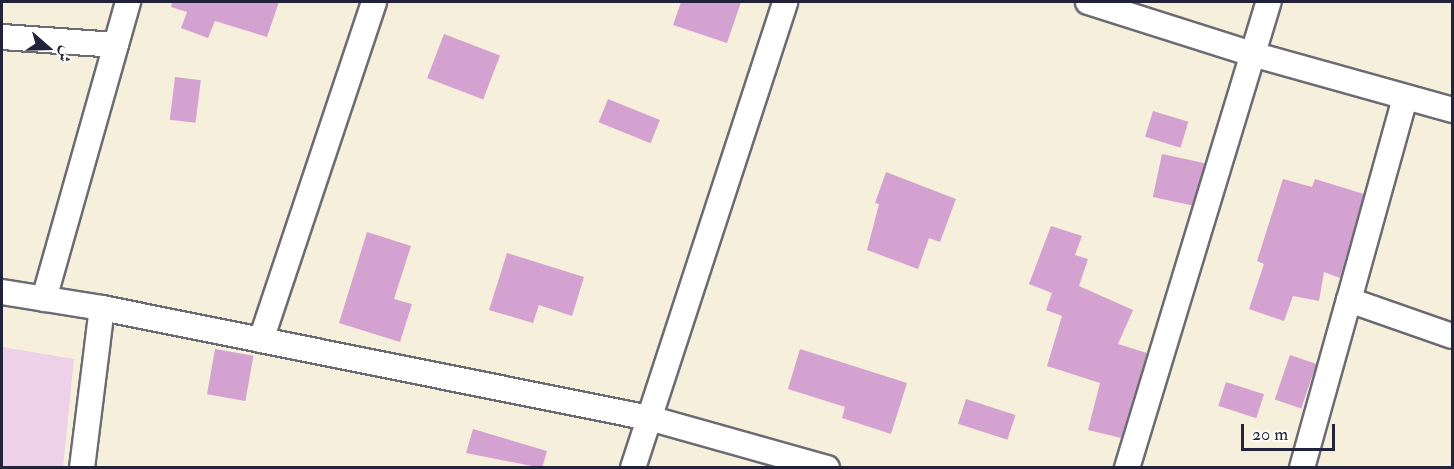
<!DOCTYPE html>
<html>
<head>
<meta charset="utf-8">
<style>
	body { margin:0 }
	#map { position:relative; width:1454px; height:469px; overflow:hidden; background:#f6efdc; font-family:"IM FELL Double Pica",Amiri,serif }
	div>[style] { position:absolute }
	.built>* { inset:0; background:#edd1e9 }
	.building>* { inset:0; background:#d4a2d0; transform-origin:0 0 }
	.roads { filter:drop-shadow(2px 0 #6c6a73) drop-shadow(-2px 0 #6c6a73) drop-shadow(0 2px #6c6a73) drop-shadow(0 -2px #6c6a73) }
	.street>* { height:24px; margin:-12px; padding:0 12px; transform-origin:12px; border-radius:12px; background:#fff }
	span { translate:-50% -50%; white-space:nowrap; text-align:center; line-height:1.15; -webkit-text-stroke:4.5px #fdfcf7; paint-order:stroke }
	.frame { position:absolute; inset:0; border:3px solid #22223b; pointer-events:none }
	.north { position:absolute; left:18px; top:18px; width:60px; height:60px; -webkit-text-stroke:4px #fdfcf7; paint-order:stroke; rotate:110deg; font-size:16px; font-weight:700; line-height:24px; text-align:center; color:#22223b }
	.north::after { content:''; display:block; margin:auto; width:21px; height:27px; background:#22223b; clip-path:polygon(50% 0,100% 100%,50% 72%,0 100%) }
	.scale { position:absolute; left:1241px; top:424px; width:94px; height:27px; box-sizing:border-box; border:3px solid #22223b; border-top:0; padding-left:8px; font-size:18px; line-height:21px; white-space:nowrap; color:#22223b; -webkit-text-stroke:4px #fdfcf7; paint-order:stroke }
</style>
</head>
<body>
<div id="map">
	<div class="built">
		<i style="clip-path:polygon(2px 347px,74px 359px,63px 467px,2px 467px)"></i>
	</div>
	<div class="building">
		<i style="clip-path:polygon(172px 2px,279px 2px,267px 37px,215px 21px,208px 38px,181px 28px,187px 12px,171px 7px)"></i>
		<i style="clip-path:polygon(681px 2px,741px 2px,727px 43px,673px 25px)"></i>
		<i style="left:444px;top:34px;width:60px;height:47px;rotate:21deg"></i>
		<i style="left:175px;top:77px;width:26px;height:43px;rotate:7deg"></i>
		<i style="left:608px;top:99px;width:56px;height:25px;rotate:22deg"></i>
		<i style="left:1153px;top:111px;width:37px;height:27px;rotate:17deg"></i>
		<i style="left:1162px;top:154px;width:44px;height:44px;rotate:12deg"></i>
		<i style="clip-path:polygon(886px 172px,956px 199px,940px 242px,929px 238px,918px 269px,867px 250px,879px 204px,875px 203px)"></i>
		<i style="clip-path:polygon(1283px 179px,1312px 187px,1315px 179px,1364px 194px,1340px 278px,1324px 272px,1319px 301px,1293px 296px,1284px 321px,1249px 309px,1264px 264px,1257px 261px)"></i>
		<i style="clip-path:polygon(1051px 226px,1082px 236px,1075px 255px,1088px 259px,1079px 286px,1133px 310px,1118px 344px,1147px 353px,1121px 438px,1088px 430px,1100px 383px,1047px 366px,1062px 316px,1046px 310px,1052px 293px,1029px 284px)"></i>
		<i style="clip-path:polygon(367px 232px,411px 246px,394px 299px,412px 304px,400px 342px,339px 323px)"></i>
		<i style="clip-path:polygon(507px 253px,584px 277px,572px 316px,539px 305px,533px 323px,489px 310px)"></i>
		<i style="left:215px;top:349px;width:39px;height:46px;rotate:10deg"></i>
		<i style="clip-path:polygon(800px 349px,907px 383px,891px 434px,842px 418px,845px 407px,788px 389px)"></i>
		<i style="left:1290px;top:355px;width:28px;height:47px;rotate:19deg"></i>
		<i style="left:1226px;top:382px;width:40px;height:25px;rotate:18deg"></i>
		<i style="left:966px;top:399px;width:52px;height:26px;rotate:18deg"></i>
		<i style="clip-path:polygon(473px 429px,547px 451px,542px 468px,466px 453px)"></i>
	</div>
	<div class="roads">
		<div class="street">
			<i style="left:1088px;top:2px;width:172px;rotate:17.6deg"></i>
			<i style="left:1252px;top:54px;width:208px;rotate:15.6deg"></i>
			<i style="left:2px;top:37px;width:114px;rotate:4deg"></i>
			<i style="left:1405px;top:98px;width:210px;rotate:105.5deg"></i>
			<i style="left:1349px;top:300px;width:109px;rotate:19.3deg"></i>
			<i style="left:2px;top:292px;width:101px;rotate:9.1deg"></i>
			<i style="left:102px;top:308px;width:558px;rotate:11.37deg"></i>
			<i style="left:649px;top:418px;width:185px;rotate:15.7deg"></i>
			<i style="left:44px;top:299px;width:309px;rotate:-74.2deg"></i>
			<i style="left:261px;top:340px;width:356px;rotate:-71.5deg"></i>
			<i style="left:82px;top:468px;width:161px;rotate:-82.9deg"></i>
			<i style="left:633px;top:468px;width:490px;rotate:-71.9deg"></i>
			<i style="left:1127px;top:468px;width:487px;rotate:-73.1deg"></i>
			<i style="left:1302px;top:468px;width:174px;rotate:-74.4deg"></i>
		</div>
	</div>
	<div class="frame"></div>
	<div class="north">ش</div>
	<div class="scale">20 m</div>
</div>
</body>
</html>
